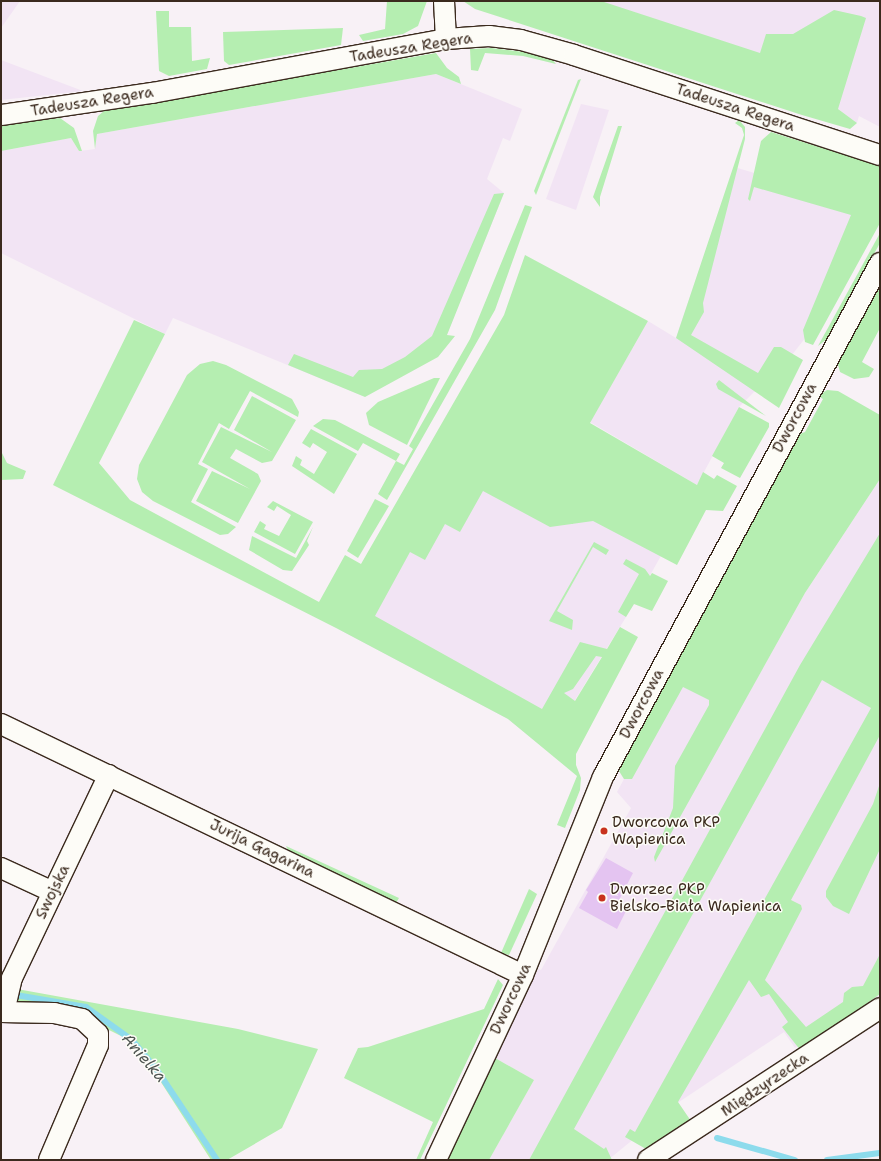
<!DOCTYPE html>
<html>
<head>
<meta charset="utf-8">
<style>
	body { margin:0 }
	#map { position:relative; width:881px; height:1161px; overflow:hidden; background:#f8f1f6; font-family:"Shantell Sans",sans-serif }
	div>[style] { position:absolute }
	.built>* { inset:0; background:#f2e4f4 }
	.green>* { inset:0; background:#b5eeb1 }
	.stream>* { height:6px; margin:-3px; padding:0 3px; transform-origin:3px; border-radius:3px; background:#8ddbec }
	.building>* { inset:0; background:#e4c4f1 }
	.roads { filter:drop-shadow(1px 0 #3b2a1e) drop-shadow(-1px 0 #3b2a1e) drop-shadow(0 1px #3b2a1e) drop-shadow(0 -1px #3b2a1e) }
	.minor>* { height:20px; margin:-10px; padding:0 10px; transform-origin:10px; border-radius:10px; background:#fdfcf7 }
	.dots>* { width:11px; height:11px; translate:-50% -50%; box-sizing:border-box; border:2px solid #fdfcf7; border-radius:50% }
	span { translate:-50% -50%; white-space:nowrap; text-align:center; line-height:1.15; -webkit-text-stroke:3px #fdfcf7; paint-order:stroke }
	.street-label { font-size:15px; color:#3b2a1e }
	.poi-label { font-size:15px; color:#3b2a1e }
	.left { translate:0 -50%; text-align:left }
	.water-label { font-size:16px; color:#505652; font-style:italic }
	.frame { position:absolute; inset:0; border:2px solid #3b2a1e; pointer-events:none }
</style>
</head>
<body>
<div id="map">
	<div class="built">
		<i style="clip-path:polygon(1px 1px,20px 1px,1px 28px)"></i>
		<i style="clip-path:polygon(513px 1px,880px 1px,880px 127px,859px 116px,857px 123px,838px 109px)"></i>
		<i style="clip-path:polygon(1px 60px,83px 91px,1px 100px)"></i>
		<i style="clip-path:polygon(436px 74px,522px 109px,510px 141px,503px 138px,487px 179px,504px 193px,442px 347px,363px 396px,173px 318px,165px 334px,1px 253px,1px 151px,71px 138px,79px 151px,88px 150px,95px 149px,97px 134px)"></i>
		<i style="clip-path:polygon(581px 104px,609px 110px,576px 210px,546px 199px)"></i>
		<i style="clip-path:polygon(734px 167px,866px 206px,806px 337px,763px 392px,754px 392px,739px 407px,697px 485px,590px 422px,648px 321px,676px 338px)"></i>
		<i style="clip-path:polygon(437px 452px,667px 545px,634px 604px,545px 749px,508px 719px,338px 629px)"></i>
		<i style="clip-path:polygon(880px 479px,880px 988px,795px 1048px,784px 1032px,679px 1102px,608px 1160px,489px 1160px,534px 1080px,495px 1058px,538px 969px,541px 970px,631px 808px,617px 792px,624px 779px,619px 771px,673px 669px,741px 707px,805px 593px)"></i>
	</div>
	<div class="green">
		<i style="clip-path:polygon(387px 1px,427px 1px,418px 26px,403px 34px,363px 41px,359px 35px,385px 29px)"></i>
		<i style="clip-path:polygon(463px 1px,601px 1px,760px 53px,766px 34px,793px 34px,834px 10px,861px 16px,866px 18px,838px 109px,857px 123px,850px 129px,802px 115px,475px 9px)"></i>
		<i style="clip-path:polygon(156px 11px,169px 11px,169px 27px,191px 27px,192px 61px,210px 58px,207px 69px,169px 76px,159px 71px)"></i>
		<i style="clip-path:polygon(343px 28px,341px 45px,229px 65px,224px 61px,223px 32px)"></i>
		<i style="clip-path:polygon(491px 48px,532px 53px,552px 59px,556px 64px,523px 56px,485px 53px,478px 71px,471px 70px,470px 49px)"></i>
		<i style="clip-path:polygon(436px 53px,447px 68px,459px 77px,461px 84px,436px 74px,97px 134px,95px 149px,93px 131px,98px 116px,104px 111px)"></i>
		<i style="clip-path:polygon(581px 79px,536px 195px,534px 191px,578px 80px)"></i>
		<i style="clip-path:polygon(60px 118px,74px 128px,82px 151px,79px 151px,71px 138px,1px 151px,1px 125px)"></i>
		<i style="clip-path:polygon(739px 120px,745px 127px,745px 139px,703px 303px,704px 312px,691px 335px,758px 373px,774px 347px,781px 347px,803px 360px,779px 408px,676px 338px,744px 135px,742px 128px,735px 123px)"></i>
		<i style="clip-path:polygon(618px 126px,622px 126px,600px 197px,600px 207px,593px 197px)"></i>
		<i style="clip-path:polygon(771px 132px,880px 166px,880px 223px,813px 345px,805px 342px,803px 330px,851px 215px,754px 187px,750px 201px,748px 199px,761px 141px)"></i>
		<i style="clip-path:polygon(504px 193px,447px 335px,455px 336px,438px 357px,365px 397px,288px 365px,294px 354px,353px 377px,359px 370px,382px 369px,405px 357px,432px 336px,494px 194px)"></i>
		<i style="clip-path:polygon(525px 205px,532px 207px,495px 310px,387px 500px,378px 494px,396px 461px,363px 443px,358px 451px,313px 426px,323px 419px,335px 420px,400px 454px,396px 461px,404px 465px,413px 449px,409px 446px,470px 339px)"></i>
		<i style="clip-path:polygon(880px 233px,880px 243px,827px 339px,818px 346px)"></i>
		<i style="clip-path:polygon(evenodd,525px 255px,648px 321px,590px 423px,697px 485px,703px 472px,714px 479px,717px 475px,737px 486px,723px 511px,706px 510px,677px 565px,593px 521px,550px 527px,483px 491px,460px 532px,445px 524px,425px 560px,410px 552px,375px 616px,542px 709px,580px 642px,607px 649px,620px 627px,638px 637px,576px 754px,576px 765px,581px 778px,580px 790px,565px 828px,557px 825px,577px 776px,508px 719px,338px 629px,53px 485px,134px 320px,165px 334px,99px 463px,130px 500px,319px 602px,345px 555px,361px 564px,504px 315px,525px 255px,596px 656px,602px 657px,575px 701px,564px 693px,573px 689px,596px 656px)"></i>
		<i style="clip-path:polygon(880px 282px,880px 328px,862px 362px,874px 369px,869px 377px,854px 379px,840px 372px,837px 361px)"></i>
		<i style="clip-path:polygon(213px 361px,226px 365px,292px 399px,299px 412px,298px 417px,250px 391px,229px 429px,219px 423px,198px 464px,208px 469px,191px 502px,236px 527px,228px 534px,220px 535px,153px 501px,142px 492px,137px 479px,139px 465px,187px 375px,200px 364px)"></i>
		<i style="clip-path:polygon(434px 378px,440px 378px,407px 445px,369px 425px,366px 413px,378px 402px)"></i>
		<i style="clip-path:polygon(719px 380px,766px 416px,718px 389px,716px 384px)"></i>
		<i style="clip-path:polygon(827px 390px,838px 391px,880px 415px,880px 479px,805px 593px,655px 862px,654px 857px,673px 808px,675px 766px,709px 705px,709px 700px,683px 687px,632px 779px,624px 779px,619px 771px,797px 435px,805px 432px,823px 399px,818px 396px)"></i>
		<i style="clip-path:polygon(252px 396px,296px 420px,272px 461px,262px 463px,236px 449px,230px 458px,258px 474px,261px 481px,238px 523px,196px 501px,212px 471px,250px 489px,202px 462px,221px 427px,272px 452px,234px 430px)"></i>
		<i style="clip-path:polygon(739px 407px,769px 423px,769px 427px,740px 478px,721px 468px,724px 463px,712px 456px)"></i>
		<i style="clip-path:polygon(311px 429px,357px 454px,334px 494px,292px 466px,296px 456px,302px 460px,300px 465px,314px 474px,327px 452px,313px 443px,310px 448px,302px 443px)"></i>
		<i style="clip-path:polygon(1px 451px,7px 463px,26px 471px,23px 479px,1px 480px)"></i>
		<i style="clip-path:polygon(375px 499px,389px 506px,358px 558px,347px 551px)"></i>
		<i style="clip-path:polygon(273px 501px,313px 522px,295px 554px,254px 532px,260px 521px,266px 525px,264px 529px,279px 536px,291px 515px,277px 506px,274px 511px,267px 507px)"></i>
		<i style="clip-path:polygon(313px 527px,307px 541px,309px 545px,292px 571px,283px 570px,249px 550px,252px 536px,296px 558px)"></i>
		<i style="clip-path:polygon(880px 533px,880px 735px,791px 900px,801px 905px,802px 909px,765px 980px,806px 1027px,843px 1002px,844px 993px,852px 987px,863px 986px,880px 954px,880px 994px,801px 1051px,782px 1027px,788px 1022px,769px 994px,761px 997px,749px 980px,678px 1102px,691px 1121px,646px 1149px,625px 1137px,630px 1129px,635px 1132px,871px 708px,822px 680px,574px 1129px,604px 1149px,606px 1147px,612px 1160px,529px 1160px,800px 665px)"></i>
		<i style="clip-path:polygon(594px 542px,609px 550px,606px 555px,593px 547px,557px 611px,573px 620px,572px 630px,549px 621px)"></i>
		<i style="clip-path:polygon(626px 559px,645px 569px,650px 576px,652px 573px,668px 581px,652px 611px,634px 604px,626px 617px,618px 612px,639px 574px,623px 564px)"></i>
		<i style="clip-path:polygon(880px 783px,880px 849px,849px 914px,833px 906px,826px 897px,826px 891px,873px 804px)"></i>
		<i style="clip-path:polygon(286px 846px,399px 898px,396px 903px,289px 852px)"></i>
		<i style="clip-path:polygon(529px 889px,537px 894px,509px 955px,501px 953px)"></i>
		<i style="clip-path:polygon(498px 979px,503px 985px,420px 1160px,416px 1160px,433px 1122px,344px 1078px,358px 1048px,368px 1047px,484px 1009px)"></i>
		<i style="clip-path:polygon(17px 989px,238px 1029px,318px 1049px,282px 1128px,227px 1160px,211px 1160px,148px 1062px,123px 1037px,107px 1029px,17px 1002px)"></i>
		<i style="clip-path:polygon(495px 1058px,534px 1080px,489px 1160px,447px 1160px)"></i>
	</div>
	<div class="stream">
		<i style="left:16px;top:995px;width:71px;rotate:9.7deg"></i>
		<i style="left:86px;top:1007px;width:57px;rotate:35.7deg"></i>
		<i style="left:132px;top:1040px;width:35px;rotate:50deg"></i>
		<i style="left:155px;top:1067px;width:112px;rotate:56.3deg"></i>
		<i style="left:717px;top:1138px;width:81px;rotate:15.8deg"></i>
		<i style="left:827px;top:1160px;width:53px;rotate:-7.5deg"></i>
	</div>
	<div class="building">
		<i style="clip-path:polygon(606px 858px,633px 873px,617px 904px,627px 909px,617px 929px,579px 908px,588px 892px,586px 890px)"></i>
	</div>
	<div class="roads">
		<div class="minor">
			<i style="left:444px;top:1px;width:38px;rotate:87deg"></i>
			<i style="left:1px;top:115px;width:153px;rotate:-8.3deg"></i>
			<i style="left:152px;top:93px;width:299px;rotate:-10.4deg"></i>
			<i style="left:446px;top:39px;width:43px;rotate:-4deg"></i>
			<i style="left:489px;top:36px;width:32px;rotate:7deg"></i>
			<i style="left:521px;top:40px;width:55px;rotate:15.8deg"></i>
			<i style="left:574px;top:55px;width:322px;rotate:18.1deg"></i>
			<i style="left:1px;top:724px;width:579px;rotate:25.68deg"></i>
			<i style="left:1px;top:868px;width:57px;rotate:24.8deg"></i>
			<i style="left:1px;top:1012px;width:53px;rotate:1.1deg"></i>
			<i style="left:54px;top:1013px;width:29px;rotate:12deg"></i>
			<i style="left:82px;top:1019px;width:22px;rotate:43deg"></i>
			<i style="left:98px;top:1034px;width:11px;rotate:90deg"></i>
			<i style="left:98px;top:1045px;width:125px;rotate:113.1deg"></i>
			<i style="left:4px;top:1012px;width:35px;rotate:-77deg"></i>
			<i style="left:12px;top:978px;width:225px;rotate:-64.5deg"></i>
			<i style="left:436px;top:1160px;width:204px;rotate:-64.8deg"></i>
			<i style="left:523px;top:975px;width:214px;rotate:-68deg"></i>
			<i style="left:603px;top:777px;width:584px;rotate:-61.68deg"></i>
			<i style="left:648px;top:1160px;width:277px;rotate:-33.2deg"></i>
		</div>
	</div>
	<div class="dots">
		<i style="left:604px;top:831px;background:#c8321e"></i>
		<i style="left:602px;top:898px;background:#c8321e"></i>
	</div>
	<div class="street-label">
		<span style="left:411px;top:48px;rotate:-9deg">Tadeusza Regera</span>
		<span style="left:92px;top:102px;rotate:-9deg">Tadeusza Regera</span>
		<span style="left:735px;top:108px;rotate:18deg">Tadeusza Regera</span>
		<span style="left:795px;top:418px;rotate:-62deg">Dworcowa</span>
		<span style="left:642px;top:704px;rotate:-62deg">Dworcowa</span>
		<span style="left:262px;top:849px;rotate:26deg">Jurija Gagarina</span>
		<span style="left:53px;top:892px;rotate:-64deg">Swojska</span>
		<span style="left:511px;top:999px;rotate:-65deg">Dworcowa</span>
		<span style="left:765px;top:1085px;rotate:-34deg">Międzyrzecka</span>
	</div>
	<div class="poi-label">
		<span class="left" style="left:612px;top:831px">Dworcowa PKP<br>Wapienica</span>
		<span class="left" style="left:610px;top:898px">Dworzec PKP<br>Bielsko-Biała Wapienica</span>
	</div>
	<div class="water-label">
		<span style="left:144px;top:1058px;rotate:49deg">Anielka</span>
	</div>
	<div class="frame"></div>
</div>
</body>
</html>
